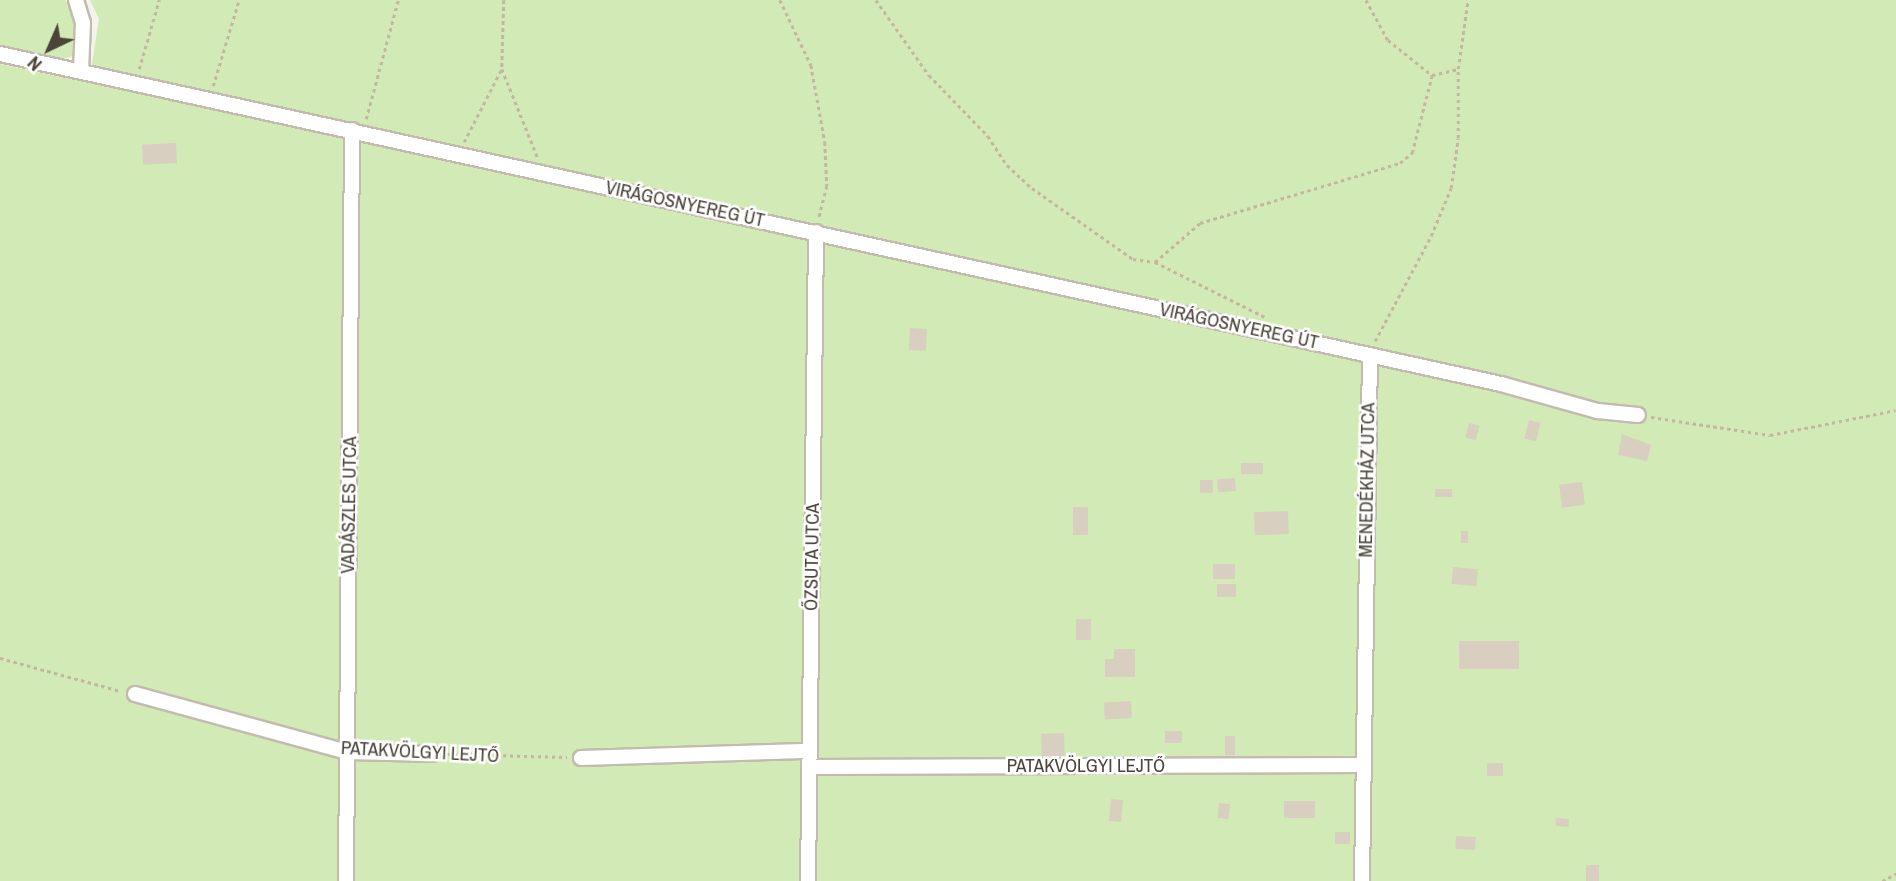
<!DOCTYPE html>
<html>
<head>
<meta charset="utf-8">
<style>
	body { margin:0 }
	#map { position:relative; width:1896px; height:881px; overflow:hidden; background:#f6f3ec; font-family:"Archivo Narrow",sans-serif }
	div>[style] { position:absolute }
	.green>* { inset:0; background:#d2eab5 }
	.building>* { inset:0; background:#d8cfc1; transform-origin:0 0 }
	.path>* { height:2.5px; margin-top:-1.25px; transform-origin:0; background:repeating-linear-gradient(90deg,#c4b79f 0 3.5px,transparent 0 7px) }
	.roads { filter:drop-shadow(2px 0 #c2bbae) drop-shadow(-2px 0 #c2bbae) drop-shadow(0 2px #c2bbae) drop-shadow(0 -2px #c2bbae) }
	.minor>* { height:14px; margin:-7px; padding:0 7px; transform-origin:7px; border-radius:7px; background:#fff }
	span { translate:-50% -50%; white-space:nowrap; text-align:center; line-height:1.15; -webkit-text-stroke:5px #fff; paint-order:stroke }
	.street-label { font-size:19px; color:#4b4439 }
	.north { position:absolute; left:14px; top:14px; width:70px; height:70px; -webkit-text-stroke:5px #fff; paint-order:stroke; rotate:224deg; font-size:19px; font-weight:700; line-height:28px; text-align:center; color:#4b4439 }
	.north::after { content:''; display:block; margin:auto; width:24px; height:32px; background:#4b4439; clip-path:polygon(50% 0,100% 100%,50% 72%,0 100%) }
</style>
</head>
<body>
<div id="map">
	<div class="green">
		<i style="clip-path:polygon(0 0,66px 0,79px 33px,76px 55px,60px 60px,0 49px)"></i>
		<i style="clip-path:polygon(90px 0,1896px 0,1896px 881px,0 881px,0 64px,89px 83px,99px 19px)"></i>
	</div>
	<div class="building">
		<i style="left:176px;top:143px;width:20px;height:34px;rotate:87deg"></i>
		<i style="left:910px;top:328px;width:17px;height:22px;rotate:3deg"></i>
		<i style="left:1529px;top:420px;width:12px;height:19px;rotate:14deg"></i>
		<i style="left:1469px;top:423px;width:11px;height:15px;rotate:15deg"></i>
		<i style="clip-path:polygon(1622px 434px,1651px 445px,1647px 461px,1618px 455px)"></i>
		<i style="left:1241px;top:463px;width:22px;height:11px"></i>
		<i style="left:1235px;top:478px;width:13px;height:18px;rotate:86deg"></i>
		<i style="left:1200px;top:480px;width:13px;height:13px"></i>
		<i style="left:1582px;top:482px;width:23px;height:23px;rotate:83deg"></i>
		<i style="left:1452px;top:489px;width:8px;height:17px;rotate:90deg"></i>
		<i style="left:1073px;top:507px;width:15px;height:28px"></i>
		<i style="left:1288px;top:511px;width:23px;height:34px;rotate:88deg"></i>
		<i style="left:1461px;top:531px;width:7px;height:12px"></i>
		<i style="left:1213px;top:564px;width:22px;height:15px"></i>
		<i style="left:1453px;top:567px;width:25px;height:17px;rotate:5deg"></i>
		<i style="left:1217px;top:584px;width:19px;height:13px"></i>
		<i style="left:1076px;top:619px;width:15px;height:21px"></i>
		<i style="left:1459px;top:641px;width:60px;height:28px"></i>
		<i style="clip-path:polygon(1114px 649px,1135px 649px,1135px 677px,1105px 677px,1105px 659px,1114px 659px)"></i>
		<i style="left:1131px;top:701px;width:17px;height:27px;rotate:87deg"></i>
		<i style="left:1165px;top:731px;width:17px;height:12px"></i>
		<i style="left:1064px;top:733px;width:23px;height:23px;rotate:88deg"></i>
		<i style="left:1225px;top:736px;width:10px;height:19px"></i>
		<i style="left:1487px;top:763px;width:16px;height:13px"></i>
		<i style="left:1111px;top:799px;width:12px;height:22px;rotate:5deg"></i>
		<i style="left:1284px;top:801px;width:31px;height:17px"></i>
		<i style="left:1219px;top:803px;width:11px;height:15px;rotate:5deg"></i>
		<i style="left:1556px;top:818px;width:13px;height:8px;rotate:4deg"></i>
		<i style="left:1335px;top:832px;width:15px;height:12px"></i>
		<i style="left:1456px;top:836px;width:20px;height:13px;rotate:3deg"></i>
		<i style="left:1586px;top:865px;width:13px;height:16px"></i>
	</div>
	<div class="path">
		<i style="left:504px;top:0;width:69px;rotate:91.7deg"></i>
		<i style="left:502px;top:69px;width:96px;rotate:68deg"></i>
		<i style="left:780px;top:0;width:72px;rotate:64.5deg"></i>
		<i style="left:811px;top:65px;width:78px;rotate:79.7deg"></i>
		<i style="left:825px;top:142px;width:44px;rotate:87.4deg"></i>
		<i style="left:827px;top:186px;width:34px;rotate:104deg"></i>
		<i style="left:876px;top:0;width:92px;rotate:54.8deg"></i>
		<i style="left:929px;top:75px;width:85px;rotate:46deg"></i>
		<i style="left:988px;top:136px;width:35px;rotate:57deg"></i>
		<i style="left:1007px;top:165px;width:34px;rotate:43deg"></i>
		<i style="left:1032px;top:188px;width:123px;rotate:35.1deg"></i>
		<i style="left:1133px;top:259px;width:22px;rotate:8deg"></i>
		<i style="left:1155px;top:262px;width:125px;rotate:26.6deg"></i>
		<i style="left:1366px;top:0;width:46px;rotate:61.2deg"></i>
		<i style="left:1388px;top:40px;width:56px;rotate:38.5deg"></i>
		<i style="left:1432px;top:75px;width:27px;rotate:-13deg"></i>
		<i style="left:139px;top:69px;width:72px;rotate:-73.8deg"></i>
		<i style="left:213px;top:86px;width:90px;rotate:-73.2deg"></i>
		<i style="left:366px;top:119px;width:123px;rotate:-74.9deg"></i>
		<i style="left:464px;top:142px;width:81px;rotate:-62.8deg"></i>
		<i style="left:1155px;top:262px;width:60px;rotate:-40.9deg"></i>
		<i style="left:1200px;top:223px;width:209px;rotate:-16.7deg"></i>
		<i style="left:1400px;top:163px;width:16px;rotate:-40deg"></i>
		<i style="left:1412px;top:153px;width:81px;rotate:-75.6deg"></i>
		<i style="left:1375px;top:341px;width:119px;rotate:-61.9deg"></i>
		<i style="left:1431px;top:236px;width:52px;rotate:-67.4deg"></i>
		<i style="left:1451px;top:188px;width:50px;rotate:-82deg"></i>
		<i style="left:1458px;top:138px;width:69px;rotate:-90deg"></i>
		<i style="left:1458px;top:69px;width:70px;rotate:-81.8deg"></i>
		<i style="left:1651px;top:417px;width:120px;rotate:8.6deg"></i>
		<i style="left:1770px;top:435px;width:128px;rotate:-11.2deg"></i>
		<i style="left:0;top:658px;width:125px;rotate:15.3deg"></i>
		<i style="left:447px;top:754px;width:120px;rotate:1.4deg"></i>
		<i style="left:1882px;top:881px;width:16px;rotate:-27deg"></i>
	</div>
	<div class="roads">
		<div class="minor">
			<i style="left:76px;top:0;width:24px;rotate:73deg"></i>
			<i style="left:83px;top:23px;width:48px;rotate:92.4deg"></i>
			<i style="left:0;top:54px;width:1537px;rotate:12.4deg"></i>
			<i style="left:1501px;top:384px;width:101px;rotate:15.6deg"></i>
			<i style="left:1598px;top:411px;width:40px;rotate:5.7deg"></i>
			<i style="left:135px;top:694px;width:220px;rotate:15.3deg"></i>
			<i style="left:347px;top:752px;width:85px;rotate:1.3deg"></i>
			<i style="left:581px;top:758px;width:229px;rotate:-1.8deg"></i>
			<i style="left:809px;top:767px;width:554px;rotate:-0.21deg"></i>
			<i style="left:346px;top:881px;width:751px;rotate:-89.54deg"></i>
			<i style="left:808px;top:881px;width:649px;rotate:-89.29deg"></i>
			<i style="left:1362px;top:881px;width:526px;rotate:-89.13deg"></i>
		</div>
	</div>
	<div class="street-label">
		<span style="left:685px;top:204px;rotate:12deg">VIRÁGOSNYEREG ÚT</span>
		<span style="left:1239px;top:326px;rotate:12deg">VIRÁGOSNYEREG ÚT</span>
		<span style="left:1367px;top:480px;rotate:-89deg">MENEDÉKHÁZ UTCA</span>
		<span style="left:349px;top:505px;rotate:-89deg">VADÁSZLES UTCA</span>
		<span style="left:812px;top:557px;rotate:-89deg">ŐZSUTA UTCA</span>
		<span style="left:420px;top:752px;rotate:3deg">PATAKVÖLGYI LEJTŐ</span>
		<span style="left:1086px;top:766px">PATAKVÖLGYI LEJTŐ</span>
	</div>
	<div class="north">N</div>
</div>
</body>
</html>
